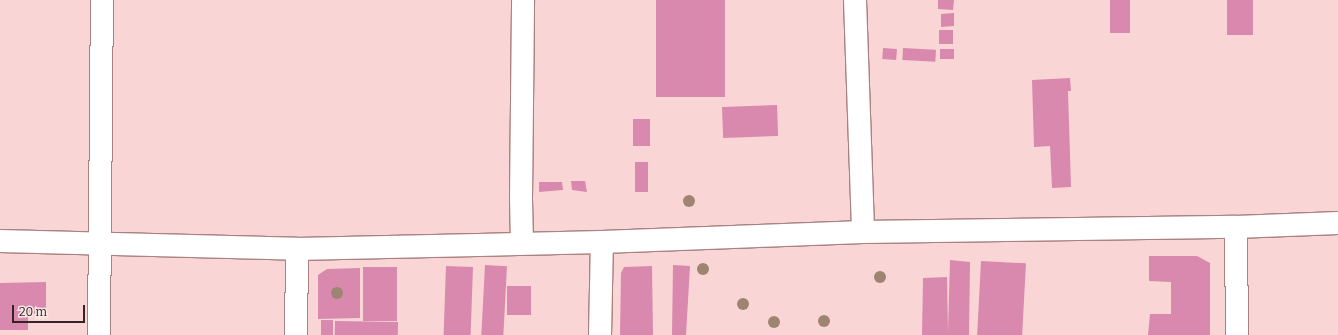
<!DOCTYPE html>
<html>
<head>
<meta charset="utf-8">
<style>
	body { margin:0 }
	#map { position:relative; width:1338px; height:335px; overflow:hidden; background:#f9d6d5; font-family:Bitter,serif }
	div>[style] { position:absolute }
	.building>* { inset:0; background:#d988ae; transform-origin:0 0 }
	.roads { filter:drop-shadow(1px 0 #a98280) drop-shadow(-1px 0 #a98280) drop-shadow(0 1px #a98280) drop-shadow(0 -1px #a98280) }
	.street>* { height:22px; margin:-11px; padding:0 11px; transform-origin:11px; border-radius:11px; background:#fff }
	.trees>* { width:12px; height:12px; margin:-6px; border-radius:50%; background:#9f8571 }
	span { translate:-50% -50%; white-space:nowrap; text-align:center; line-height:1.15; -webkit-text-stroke:3px #fae8e7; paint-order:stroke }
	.scale { position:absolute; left:12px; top:305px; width:73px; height:18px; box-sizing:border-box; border:2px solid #342424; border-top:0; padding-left:5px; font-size:12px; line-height:14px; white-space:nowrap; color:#342424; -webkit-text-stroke:3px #fae8e7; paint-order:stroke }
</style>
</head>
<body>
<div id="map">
	<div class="building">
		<i style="left:656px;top:0;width:69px;height:97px"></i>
		<i style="clip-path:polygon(938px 0,954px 0,953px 10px,938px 9px)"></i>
		<i style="left:1110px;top:0;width:20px;height:33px"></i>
		<i style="left:1227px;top:0;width:26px;height:35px"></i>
		<i style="clip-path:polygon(954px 13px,954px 26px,941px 27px,941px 14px)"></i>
		<i style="left:939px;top:30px;width:14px;height:14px"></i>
		<i style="left:883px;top:48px;width:14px;height:11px;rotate:4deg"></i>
		<i style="left:903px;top:48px;width:33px;height:12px;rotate:3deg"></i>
		<i style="left:940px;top:49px;width:14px;height:10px"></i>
		<i style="clip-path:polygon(1070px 78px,1071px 91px,1068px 91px,1071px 187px,1052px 188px,1050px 146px,1034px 147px,1032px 80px)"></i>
		<i style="left:777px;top:105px;width:31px;height:55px;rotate:88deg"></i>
		<i style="left:633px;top:119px;width:17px;height:27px"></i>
		<i style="left:635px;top:162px;width:13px;height:30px"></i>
		<i style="clip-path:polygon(571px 181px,585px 181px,587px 192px,572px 190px)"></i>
		<i style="clip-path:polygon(539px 182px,562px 182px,563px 190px,539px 192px)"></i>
		<i style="clip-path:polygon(1149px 256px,1197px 256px,1210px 263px,1210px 335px,1148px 335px,1150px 314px,1171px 314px,1171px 282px,1149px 281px)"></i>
		<i style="clip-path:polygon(950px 260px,970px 262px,969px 335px,922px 335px,923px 278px,947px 277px,948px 332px)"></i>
		<i style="left:981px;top:261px;width:45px;height:74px;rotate:3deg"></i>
		<i style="left:485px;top:265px;width:22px;height:70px;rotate:3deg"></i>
		<i style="clip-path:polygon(673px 265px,690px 266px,686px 335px,672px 335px)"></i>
		<i style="left:446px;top:266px;width:27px;height:69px;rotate:2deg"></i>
		<i style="clip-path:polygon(652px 266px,653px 335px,620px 335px,621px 273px,624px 267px)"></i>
		<i style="left:363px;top:267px;width:34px;height:54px"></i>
		<i style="clip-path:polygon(360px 268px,360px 318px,318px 319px,318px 275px,327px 269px)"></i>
		<i style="clip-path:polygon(46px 282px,46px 314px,28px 314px,28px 330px,0 330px,0 283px)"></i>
		<i style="left:507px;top:286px;width:24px;height:29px"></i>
		<i style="left:321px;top:320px;width:12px;height:15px"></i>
		<i style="left:335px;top:321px;width:63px;height:14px;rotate:1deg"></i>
	</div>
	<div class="roads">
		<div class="street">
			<i style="left:855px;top:0;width:232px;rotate:88deg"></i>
			<i style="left:1236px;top:227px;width:108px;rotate:89.5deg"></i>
			<i style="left:0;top:241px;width:297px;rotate:1.5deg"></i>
			<i style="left:297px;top:249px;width:305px;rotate:-1.3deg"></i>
			<i style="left:602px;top:242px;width:261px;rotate:-2.2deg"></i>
			<i style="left:863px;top:232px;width:373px;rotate:-0.8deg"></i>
			<i style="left:1236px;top:227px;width:102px;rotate:-2.2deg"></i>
			<i style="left:522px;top:243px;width:45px;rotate:-91.3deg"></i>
			<i style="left:521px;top:198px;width:198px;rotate:-89.4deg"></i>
			<i style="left:99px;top:335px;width:335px;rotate:-89.5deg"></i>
			<i style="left:296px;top:335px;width:86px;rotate:-89.3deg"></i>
			<i style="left:600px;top:335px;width:93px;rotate:-88.8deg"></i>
		</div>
	</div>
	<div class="trees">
		<i style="left:689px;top:201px"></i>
		<i style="left:703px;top:269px"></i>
		<i style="left:880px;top:277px"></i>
		<i style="left:337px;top:293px"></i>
		<i style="left:743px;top:304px"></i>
		<i style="left:824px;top:321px"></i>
		<i style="left:774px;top:322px"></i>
	</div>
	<div class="scale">20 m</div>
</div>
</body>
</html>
